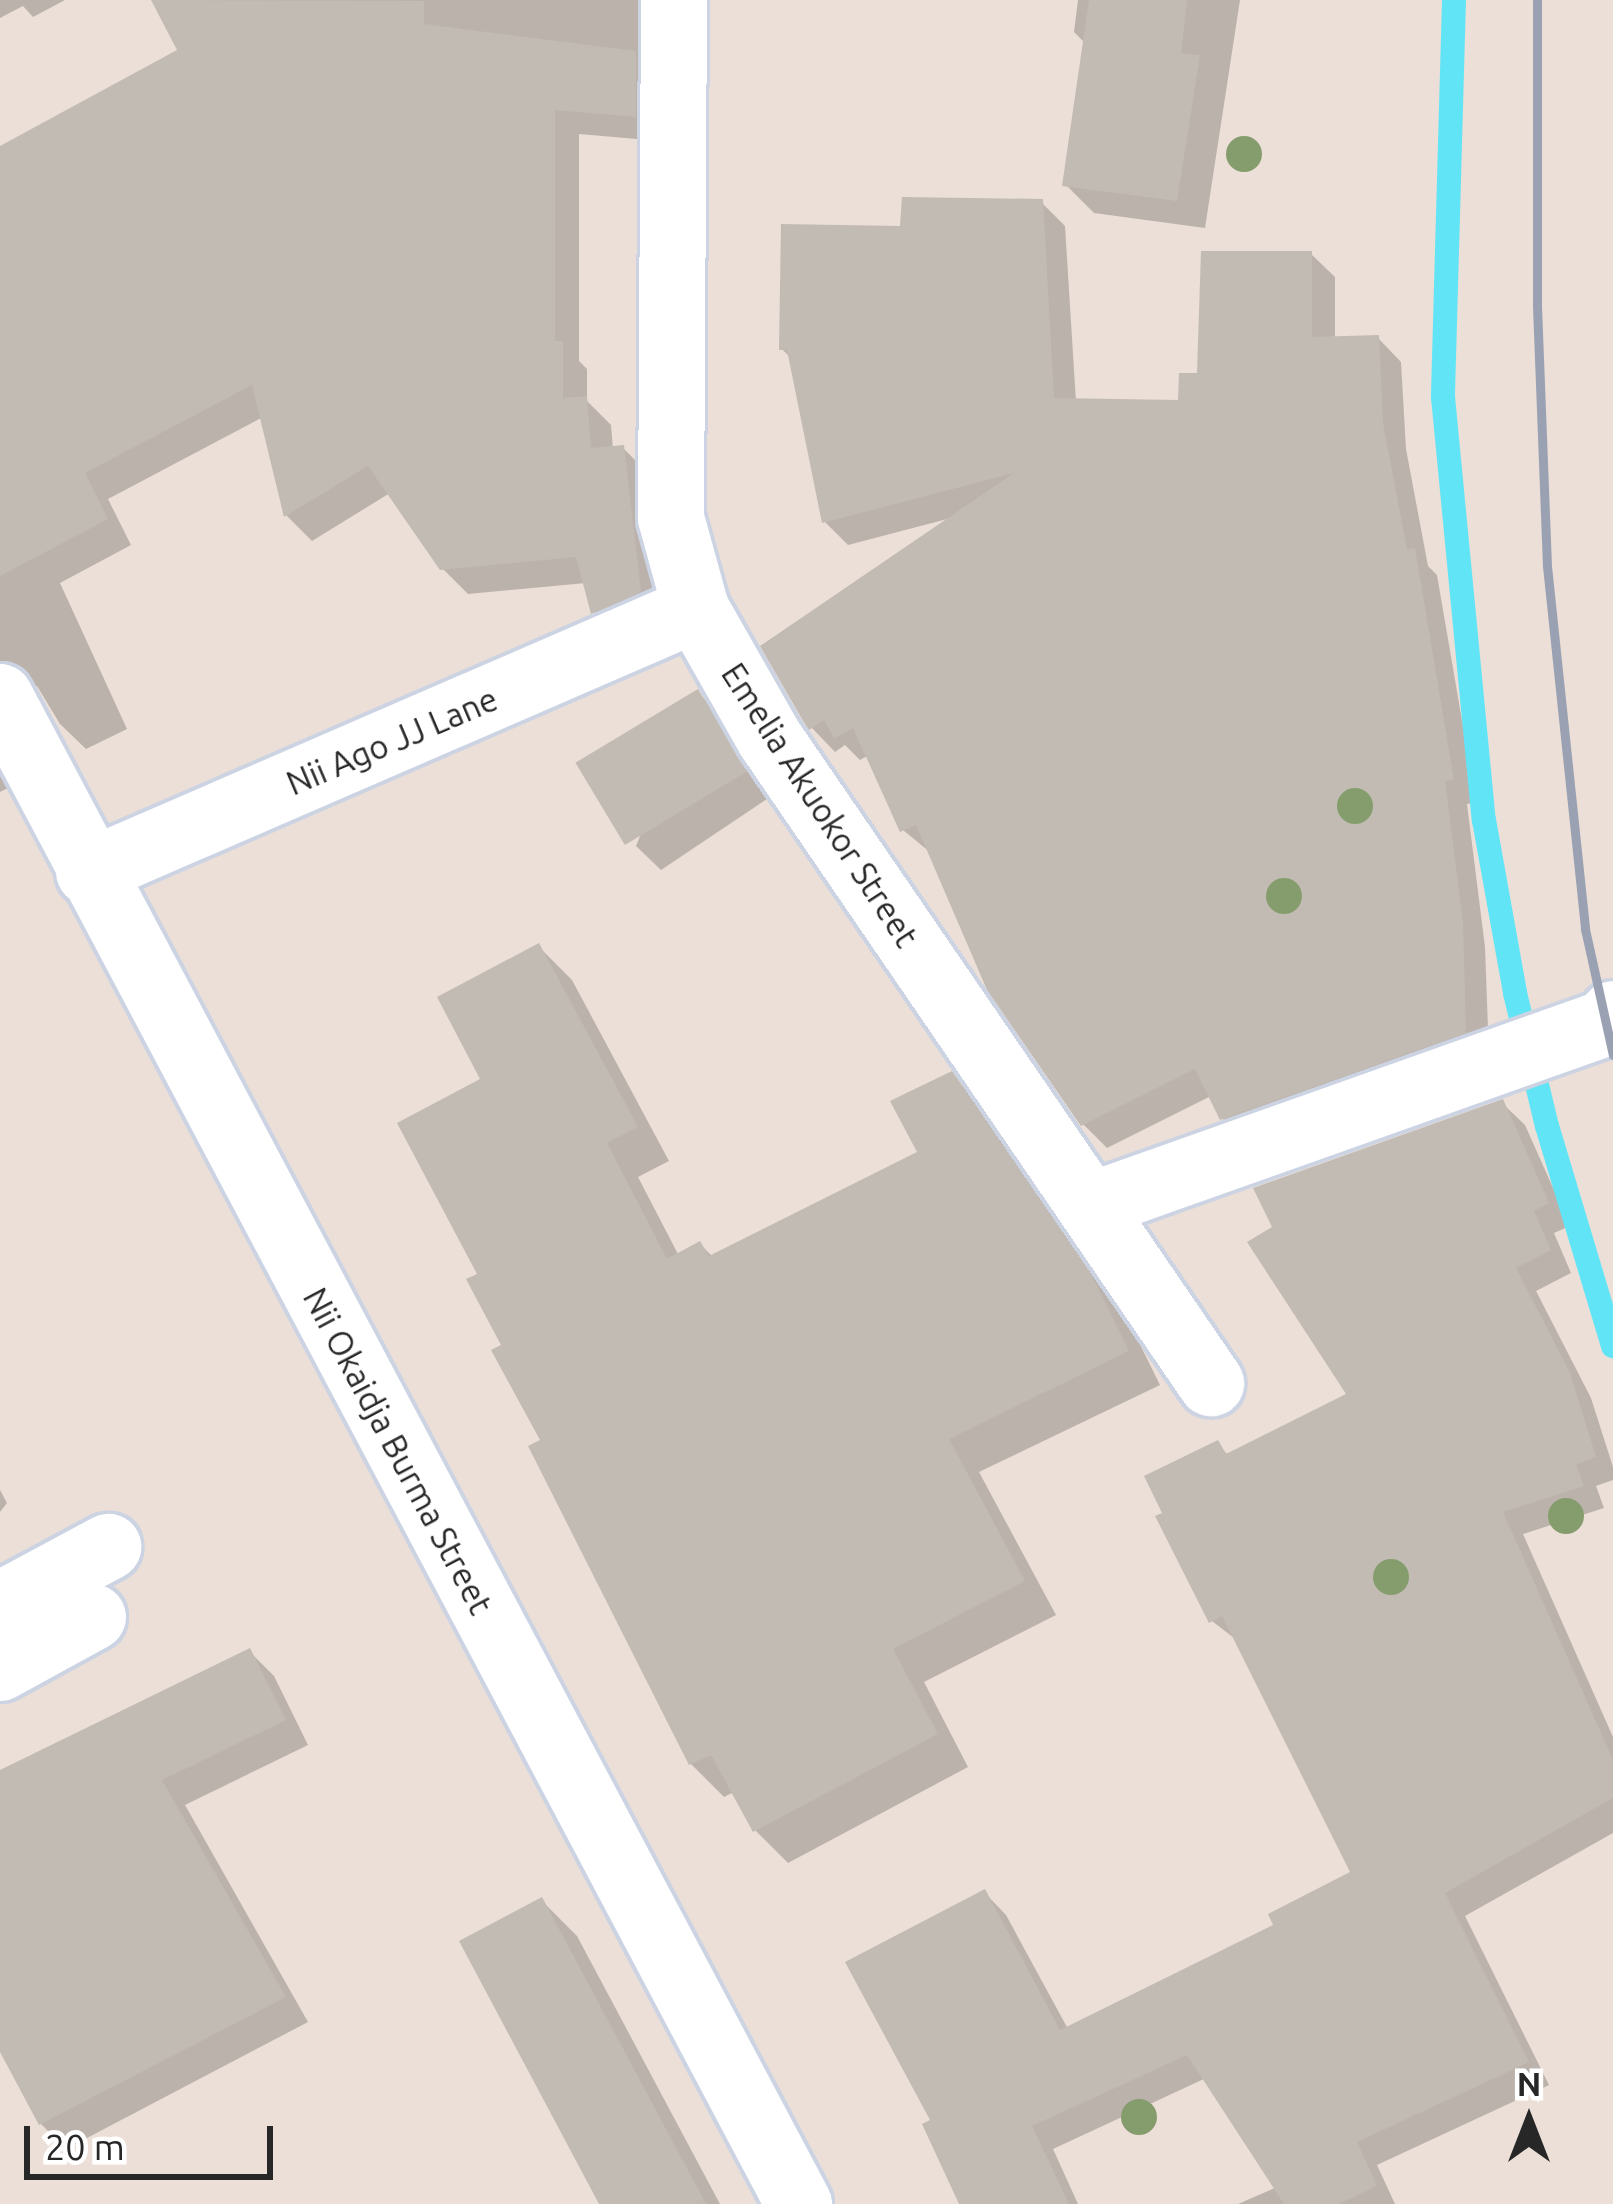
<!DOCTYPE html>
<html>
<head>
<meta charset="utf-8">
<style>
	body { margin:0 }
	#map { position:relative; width:1613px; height:2204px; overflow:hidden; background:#ebdfd7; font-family:Ubuntu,sans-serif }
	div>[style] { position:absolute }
	.shadow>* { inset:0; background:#0003 }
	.stream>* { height:24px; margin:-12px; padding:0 12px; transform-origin:12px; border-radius:12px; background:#61e5f6 }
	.building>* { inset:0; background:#c2bbb3; transform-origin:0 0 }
	.roads { filter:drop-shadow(3px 0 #ccd3e2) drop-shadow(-3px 0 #ccd3e2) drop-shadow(0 3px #ccd3e2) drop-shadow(0 -3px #ccd3e2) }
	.minor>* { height:66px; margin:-33px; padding:0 33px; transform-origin:33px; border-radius:33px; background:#fff }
	.rail>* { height:9px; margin:-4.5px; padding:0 4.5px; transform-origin:4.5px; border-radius:4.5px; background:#9aa1b3 }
	.trees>* { width:36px; height:36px; margin:-18px; border-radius:50%; background:#859d6c }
	span { translate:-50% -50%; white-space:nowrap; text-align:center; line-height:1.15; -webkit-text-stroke:12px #fff; paint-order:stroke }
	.street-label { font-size:33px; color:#272727 }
	.north { position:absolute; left:1469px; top:2060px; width:120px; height:120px; -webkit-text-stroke:9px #fff; paint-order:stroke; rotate:0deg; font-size:33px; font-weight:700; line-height:48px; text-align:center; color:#272727 }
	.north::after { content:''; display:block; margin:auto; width:42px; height:54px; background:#272727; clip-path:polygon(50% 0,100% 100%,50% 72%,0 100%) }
	.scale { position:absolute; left:24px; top:2126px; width:249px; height:54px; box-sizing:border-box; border:6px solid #272727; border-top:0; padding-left:15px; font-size:36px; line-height:42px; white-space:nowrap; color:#272727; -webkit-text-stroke:9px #fff; paint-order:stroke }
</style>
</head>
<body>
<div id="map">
	<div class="shadow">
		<i style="clip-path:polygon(0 0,65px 0,33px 17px,23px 6px,0 18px)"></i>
		<i style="clip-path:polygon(154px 0,669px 0,660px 141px,579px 134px,579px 361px,587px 369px,587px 401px,611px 425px,613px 449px,623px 448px,648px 473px,665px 617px,619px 637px,594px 612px,586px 583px,468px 594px,442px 568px,390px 493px,312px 541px,287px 516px,263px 417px,108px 499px,131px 545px,60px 583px,127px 729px,86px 749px,60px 724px,37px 686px,0 697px,0 149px,181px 51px)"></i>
		<i style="clip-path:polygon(1078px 0,1240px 0,1205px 228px,1094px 213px,1066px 185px,1086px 44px,1074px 32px)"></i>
		<i style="clip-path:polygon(1041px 202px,1065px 226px,1076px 402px,1181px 403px,1311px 254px,1335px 277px,1335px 340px,1378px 338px,1401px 362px,1406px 449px,1428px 566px,1437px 575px,1476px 802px,1467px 804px,1485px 947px,1489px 1056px,1246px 1142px,1222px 1118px,1211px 1096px,1107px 1148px,1083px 1124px,931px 853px,903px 830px,869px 755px,860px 760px,845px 745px,835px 752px,812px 728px,951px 518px,848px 545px,825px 522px,792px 359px,782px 349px,903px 229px)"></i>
		<i style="clip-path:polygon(698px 693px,723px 717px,770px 797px,661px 870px,636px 846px)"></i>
		<i style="clip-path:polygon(0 754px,14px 785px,0 792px)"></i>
		<i style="clip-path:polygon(539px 947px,572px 980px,669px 1161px,638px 1177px,679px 1256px,700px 1244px,713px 1257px,921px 1153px,951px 1075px,985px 1108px,1123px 1310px,1160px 1385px,979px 1472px,1056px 1615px,924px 1682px,968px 1767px,788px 1863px,755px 1830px,734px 1792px,724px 1797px,691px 1764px,544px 1441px,481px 1275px,484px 1080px)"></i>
		<i style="clip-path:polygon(1502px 1103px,1525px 1125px,1570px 1226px,1554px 1233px,1571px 1273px,1536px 1291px,1591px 1398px,1613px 1467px,1613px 1480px,1596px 1486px,1604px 1508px,1523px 1534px,1613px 1737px,1613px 1833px,1465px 1916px,1549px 2085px,1377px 2165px,1395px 2204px,1238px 2204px,1277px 2187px,1206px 2078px,1053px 2149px,1078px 2204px,962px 2204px,934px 2122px,984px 1892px,1006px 1915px,1068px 2029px,1277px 1926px,1354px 1873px,1238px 1641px,1212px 1621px,1217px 1444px,1229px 1456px,1350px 1395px)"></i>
		<i style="clip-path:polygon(0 1490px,7px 1503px,0 1512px)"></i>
		<i style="clip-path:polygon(249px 1651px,274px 1676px,308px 1745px,185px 1805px,308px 2022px,66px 2149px,41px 2124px,0 2044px,0 1773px)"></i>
		<i style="clip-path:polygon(542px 1901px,577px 1936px,720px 2204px,602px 2204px)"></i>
	</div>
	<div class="stream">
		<i style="left:1454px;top:0;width:397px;rotate:91.6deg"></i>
		<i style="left:1443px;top:397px;width:425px;rotate:84.5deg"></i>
		<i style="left:1484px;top:820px;width:176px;rotate:79.8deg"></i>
		<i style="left:1515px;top:993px;width:137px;rotate:76.5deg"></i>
		<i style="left:1547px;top:1126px;width:230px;rotate:73.3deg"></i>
	</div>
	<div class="building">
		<i style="clip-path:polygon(151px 0,424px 1px,424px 24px,636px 51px,636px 117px,555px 110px,555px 341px,563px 341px,563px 398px,587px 396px,591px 448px,624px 445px,641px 592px,591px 614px,576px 557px,440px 570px,368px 466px,284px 517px,252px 385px,85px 473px,108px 519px,0 576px,0 146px,177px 50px)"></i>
		<i style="clip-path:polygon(1089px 0,1187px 0,1181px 53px,1200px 55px,1177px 201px,1062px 186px)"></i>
		<i style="clip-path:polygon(902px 197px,1043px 199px,1054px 398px,1178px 400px,1179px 373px,1197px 373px,1201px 251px,1312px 251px,1312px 337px,1379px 335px,1383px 423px,1407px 549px,1415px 548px,1454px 780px,1445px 781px,1463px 922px,1466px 1033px,1220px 1120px,1195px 1069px,1081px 1126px,987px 990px,916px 825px,900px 832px,853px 728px,834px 738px,824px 720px,809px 730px,802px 719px,760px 646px,1014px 473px,822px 523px,787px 350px,779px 350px,781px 224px,900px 226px)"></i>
		<i style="left:698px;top:689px;width:96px;height:143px;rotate:59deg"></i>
		<i style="clip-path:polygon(539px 943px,638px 1127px,607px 1143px,667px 1259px,700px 1241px,709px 1256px,917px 1152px,890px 1101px,952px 1071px,1091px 1274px,1129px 1351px,949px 1439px,1025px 1581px,893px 1649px,938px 1734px,753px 1832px,711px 1755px,689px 1765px,528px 1446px,540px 1440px,491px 1350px,501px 1345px,466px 1279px,477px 1274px,397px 1123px,480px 1079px,437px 997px)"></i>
		<i style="clip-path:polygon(1503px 1099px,1549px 1203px,1534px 1211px,1551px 1250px,1516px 1268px,1570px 1373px,1596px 1457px,1576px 1464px,1584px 1486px,1503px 1512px,1613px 1760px,1613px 1798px,1445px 1893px,1529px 2062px,1357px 2142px,1377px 2186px,1339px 2204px,1284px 2204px,1187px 2055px,1032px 2126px,1069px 2204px,959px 2204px,922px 2124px,930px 2120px,845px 1962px,985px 1889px,1060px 2030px,1273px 1925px,1268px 1914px,1350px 1872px,1222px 1616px,1209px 1623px,1155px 1516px,1162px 1513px,1144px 1476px,1218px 1440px,1226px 1454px,1346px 1394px,1247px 1242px,1272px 1227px,1253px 1188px)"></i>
		<i style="clip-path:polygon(250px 1648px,286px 1720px,162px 1780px,286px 1997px,39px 2125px,0 2052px,0 1770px)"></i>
		<i style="clip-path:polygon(542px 1897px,706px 2204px,599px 2204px,459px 1941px)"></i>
	</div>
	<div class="roads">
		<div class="minor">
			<i style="left:674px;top:0;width:518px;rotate:90.33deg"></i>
			<i style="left:671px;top:518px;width:94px;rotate:74.6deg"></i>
			<i style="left:696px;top:609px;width:150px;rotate:60.4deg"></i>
			<i style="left:770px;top:739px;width:781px;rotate:55.6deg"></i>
			<i style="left:0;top:697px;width:1706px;rotate:62.07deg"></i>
			<i style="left:89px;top:872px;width:662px;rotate:-23.43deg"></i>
			<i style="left:1090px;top:1206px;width:547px;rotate:-19.53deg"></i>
			<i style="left:1606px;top:1023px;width:11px;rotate:-52deg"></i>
			<i style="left:0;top:1605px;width:123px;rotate:-28.2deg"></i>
			<i style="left:0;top:1668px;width:106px;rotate:-28.7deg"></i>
		</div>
	</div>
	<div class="rail">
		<i style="left:1537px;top:0;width:306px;rotate:90deg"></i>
		<i style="left:1537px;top:306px;width:260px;rotate:87.8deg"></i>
		<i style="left:1547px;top:566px;width:365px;rotate:84deg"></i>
		<i style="left:1585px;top:929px;width:129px;rotate:77.5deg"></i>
	</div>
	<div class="trees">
		<i style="left:1244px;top:154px"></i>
		<i style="left:1355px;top:806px"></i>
		<i style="left:1284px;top:896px"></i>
		<i style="left:1566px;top:1516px"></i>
		<i style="left:1391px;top:1577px"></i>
		<i style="left:1139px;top:2117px"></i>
	</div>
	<div class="street-label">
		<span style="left:392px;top:741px;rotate:-23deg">Nii Ago JJ Lane</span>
		<span style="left:820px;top:805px;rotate:57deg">Emelia Akuokor Street</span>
		<span style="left:398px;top:1451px;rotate:62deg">Nii Okaidja Burma Street</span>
	</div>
	<div class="north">N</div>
	<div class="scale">20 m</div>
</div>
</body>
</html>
